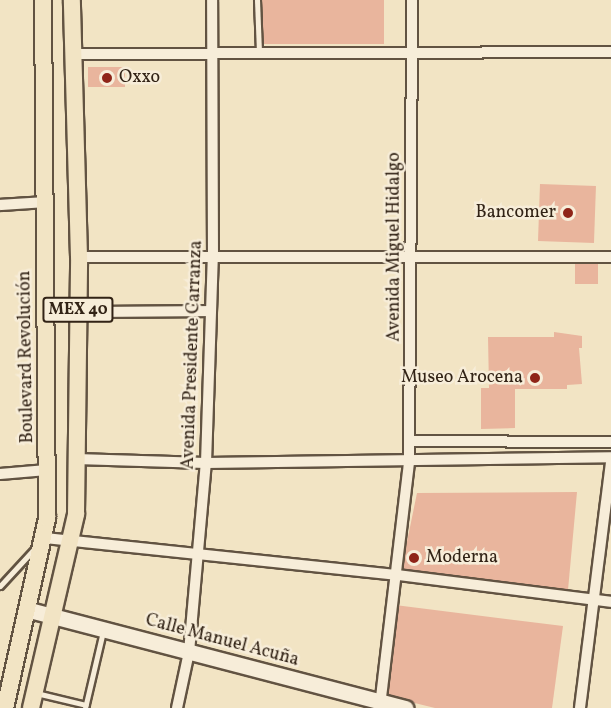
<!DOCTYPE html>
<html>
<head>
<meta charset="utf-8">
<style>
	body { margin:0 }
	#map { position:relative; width:611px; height:708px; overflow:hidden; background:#f2e4c4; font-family:Vollkorn,serif }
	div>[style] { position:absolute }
	.building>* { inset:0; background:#e9b59d; transform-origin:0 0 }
	.roads { filter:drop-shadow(2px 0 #625342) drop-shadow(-2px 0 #625342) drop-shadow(0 2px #625342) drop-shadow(0 -2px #625342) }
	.lane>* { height:5px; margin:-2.5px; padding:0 2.5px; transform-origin:2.5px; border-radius:2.5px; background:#f7edd9 }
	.street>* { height:10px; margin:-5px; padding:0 5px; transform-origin:5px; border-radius:5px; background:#f7edd9 }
	.secondary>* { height:15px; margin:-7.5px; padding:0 7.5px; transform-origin:7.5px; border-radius:7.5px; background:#f7edd9 }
	.primary>* { height:16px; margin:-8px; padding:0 8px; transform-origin:8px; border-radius:8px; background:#f2e4c4 }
	.dots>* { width:16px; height:16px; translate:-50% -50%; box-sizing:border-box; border:3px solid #f7edd9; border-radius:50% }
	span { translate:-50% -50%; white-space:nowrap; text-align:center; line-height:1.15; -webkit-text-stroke:5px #f7edd9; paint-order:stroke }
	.shield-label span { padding:2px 4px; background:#f7edd9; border:2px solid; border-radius:4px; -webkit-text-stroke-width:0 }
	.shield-label { font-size:16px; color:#322316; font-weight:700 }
	.poi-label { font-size:18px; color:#322316 }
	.left { translate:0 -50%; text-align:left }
	.right { translate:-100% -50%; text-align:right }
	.street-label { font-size:18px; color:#322316 }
</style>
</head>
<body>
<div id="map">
	<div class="building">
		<i style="left:259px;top:0;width:125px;height:44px"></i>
		<i style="left:125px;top:67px;width:20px;height:37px;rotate:90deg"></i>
		<i style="left:540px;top:184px;width:56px;height:57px;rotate:2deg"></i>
		<i style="left:575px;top:262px;width:23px;height:22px"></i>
		<i style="clip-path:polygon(554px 332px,582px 336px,582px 348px,579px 348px,582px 384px,567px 385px,567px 389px,515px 389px,515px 428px,481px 429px,481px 388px,489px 388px,488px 337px,554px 337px)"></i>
		<i style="clip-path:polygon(577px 492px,568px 590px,401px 571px,417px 493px)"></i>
		<i style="clip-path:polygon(395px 605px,563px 626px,552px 708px,435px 708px,386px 696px)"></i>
	</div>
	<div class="roads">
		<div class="lane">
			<i style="left:257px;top:0;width:53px;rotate:87.8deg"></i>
			<i style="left:0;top:586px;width:53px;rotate:-47.3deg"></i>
			<i style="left:36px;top:693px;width:51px;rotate:13.5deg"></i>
			<i style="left:85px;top:708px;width:79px;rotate:-76.8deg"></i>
		</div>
		<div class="street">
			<i style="left:74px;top:54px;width:537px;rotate:-0.21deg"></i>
			<i style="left:0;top:205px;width:45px;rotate:-3.8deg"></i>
			<i style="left:79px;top:257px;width:532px"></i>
			<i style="left:99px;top:312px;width:112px;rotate:-0.5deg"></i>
			<i style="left:410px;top:441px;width:201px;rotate:0.3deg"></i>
			<i style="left:76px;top:459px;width:130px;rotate:1.8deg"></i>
			<i style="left:206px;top:463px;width:405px;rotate:-0.8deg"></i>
			<i style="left:0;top:474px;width:47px;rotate:-4.9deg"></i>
			<i style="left:45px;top:538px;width:355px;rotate:6deg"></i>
			<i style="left:398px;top:575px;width:215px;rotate:7.2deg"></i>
			<i style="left:380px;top:706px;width:247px;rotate:-83.2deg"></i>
			<i style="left:409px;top:461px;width:461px;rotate:-89.6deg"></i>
			<i style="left:177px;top:708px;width:57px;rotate:-77.9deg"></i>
			<i style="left:189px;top:652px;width:190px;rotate:-84.9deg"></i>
			<i style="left:206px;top:463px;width:206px;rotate:-88.1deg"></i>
			<i style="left:213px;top:257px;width:257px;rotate:-90.2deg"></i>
			<i style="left:580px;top:708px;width:247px;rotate:-82.8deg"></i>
		</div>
		<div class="secondary">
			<i style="left:29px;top:610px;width:389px;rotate:14.6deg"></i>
		</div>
		<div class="primary">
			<i style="left:5px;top:708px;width:195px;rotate:-77.5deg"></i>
			<i style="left:47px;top:518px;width:518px;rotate:-90.44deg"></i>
			<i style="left:31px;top:708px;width:199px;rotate:-76.9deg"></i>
			<i style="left:76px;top:514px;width:257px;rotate:-89.3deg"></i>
			<i style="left:79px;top:257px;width:257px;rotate:-91.6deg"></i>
		</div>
	</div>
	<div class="dots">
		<i style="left:107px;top:78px;background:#8f2418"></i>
		<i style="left:568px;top:213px;background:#8f2418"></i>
		<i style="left:535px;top:378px;background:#8f2418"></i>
		<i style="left:414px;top:558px;background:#8f2418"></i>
	</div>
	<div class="shield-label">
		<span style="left:78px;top:310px">MEX 40</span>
	</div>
	<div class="poi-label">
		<span class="left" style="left:119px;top:78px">Oxxo</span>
		<span class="right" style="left:556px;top:213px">Bancomer</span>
		<span class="right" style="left:523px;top:378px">Museo Arocena</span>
		<span class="left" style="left:426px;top:558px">Moderna</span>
	</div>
	<div class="street-label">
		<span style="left:395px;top:247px;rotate:-90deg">Avenida Miguel Hidalgo</span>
		<span style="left:193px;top:355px;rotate:-88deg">Avenida Presidente Carranza</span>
		<span style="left:27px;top:357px;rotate:-91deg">Boulevard Revolución</span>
		<span style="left:222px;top:641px;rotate:15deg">Calle Manuel Acuña</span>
	</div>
</div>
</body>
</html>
